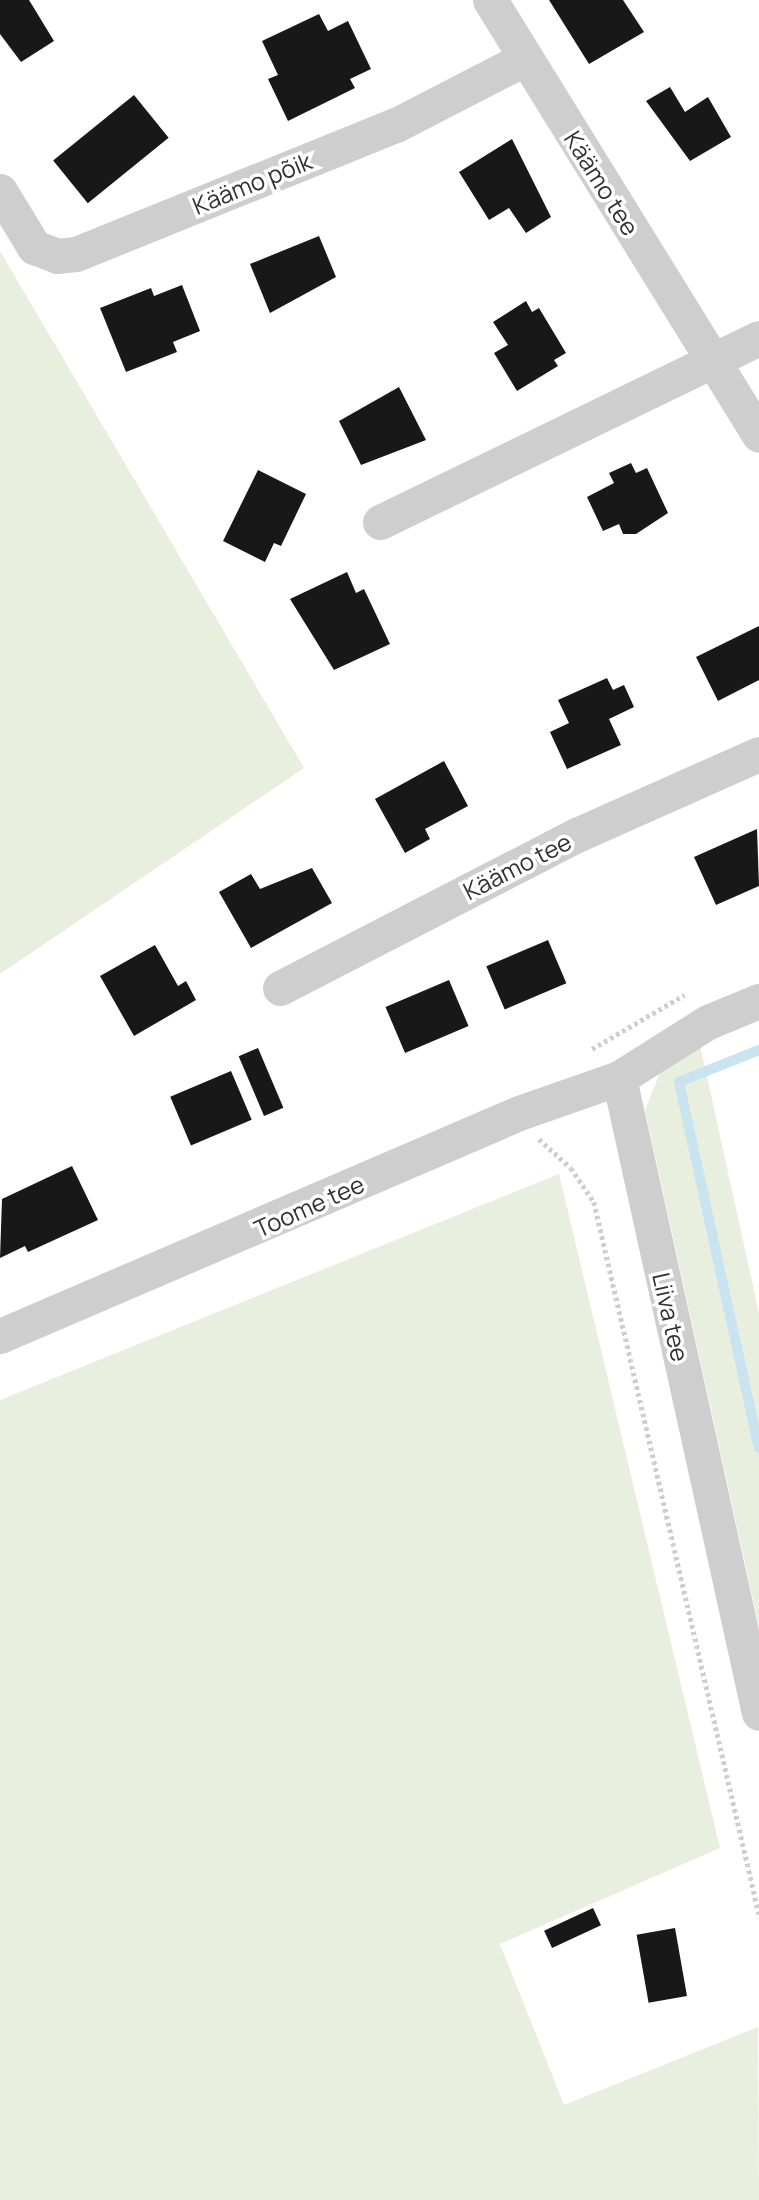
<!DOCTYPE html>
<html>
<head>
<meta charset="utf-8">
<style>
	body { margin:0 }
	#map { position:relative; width:759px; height:2200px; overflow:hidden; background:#fff; font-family:Manrope,sans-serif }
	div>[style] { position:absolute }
	.green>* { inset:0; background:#e8efde }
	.stream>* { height:10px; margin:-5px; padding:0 5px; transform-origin:5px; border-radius:5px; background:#c9e3f0 }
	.building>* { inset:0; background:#181818; transform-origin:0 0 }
	.path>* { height:4.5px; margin-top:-2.25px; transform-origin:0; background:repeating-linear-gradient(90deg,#cecece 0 3.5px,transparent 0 7px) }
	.minor>* { height:35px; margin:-17.5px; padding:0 17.5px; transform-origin:17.5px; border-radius:17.5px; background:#cecece }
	span { translate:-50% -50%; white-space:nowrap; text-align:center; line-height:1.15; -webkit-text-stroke:7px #fff; paint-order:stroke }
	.street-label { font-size:24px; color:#313131 }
</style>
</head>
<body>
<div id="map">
	<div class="green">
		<i style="clip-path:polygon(0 251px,304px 768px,0 974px)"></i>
		<i style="clip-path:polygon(700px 1045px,759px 1313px,759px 1627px,645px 1110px,662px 1067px)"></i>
		<i style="clip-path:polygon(559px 1174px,720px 1848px,500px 1944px,564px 2105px,758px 2027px,759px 2200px,0 2200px,0 1400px)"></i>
	</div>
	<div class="stream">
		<i style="left:759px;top:1050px;width:86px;rotate:158.2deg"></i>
		<i style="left:679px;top:1082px;width:375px;rotate:77.7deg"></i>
	</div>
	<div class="building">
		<i style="clip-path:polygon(0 0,29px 0,54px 41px,21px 62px,0 34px)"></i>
		<i style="clip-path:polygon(549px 0,623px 0,644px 32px,589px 64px)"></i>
		<i style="clip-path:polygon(319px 14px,328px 31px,348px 21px,371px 69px,350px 79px,355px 88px,288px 121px,268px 79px,278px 75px,262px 41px)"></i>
		<i style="clip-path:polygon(670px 87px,685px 112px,708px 97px,731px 137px,690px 161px,646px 101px)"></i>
		<i style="left:134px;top:95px;width:55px;height:104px;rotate:51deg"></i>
		<i style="clip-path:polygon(512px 139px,551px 217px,526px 233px,509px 208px,489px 220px,459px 172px)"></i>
		<i style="clip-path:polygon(319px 236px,336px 277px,270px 313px,250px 264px)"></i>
		<i style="clip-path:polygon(182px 285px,200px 331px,173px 342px,177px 352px,126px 372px,100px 308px,151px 288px,154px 296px)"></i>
		<i style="clip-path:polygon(526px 301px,532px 312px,539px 308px,566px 353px,554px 360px,558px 366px,517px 391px,494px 353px,508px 345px,493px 322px)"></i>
		<i style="clip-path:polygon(399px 387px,426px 440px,361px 465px,339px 421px)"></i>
		<i style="clip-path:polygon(631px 463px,636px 473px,647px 468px,668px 513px,636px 534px,623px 534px,619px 524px,603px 531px,587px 497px,614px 483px,609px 473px)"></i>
		<i style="clip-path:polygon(258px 470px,306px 494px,281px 546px,274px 543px,265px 562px,223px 541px)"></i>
		<i style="clip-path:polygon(347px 572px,356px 593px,364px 589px,390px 644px,334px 670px,290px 599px)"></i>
		<i style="clip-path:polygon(759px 626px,759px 680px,718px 701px,696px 657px)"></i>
		<i style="clip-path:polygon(607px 678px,613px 690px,624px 685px,634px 707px,609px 719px,621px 745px,567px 769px,550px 732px,569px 723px,558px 700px)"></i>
		<i style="clip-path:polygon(444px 761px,468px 806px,425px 829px,430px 839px,405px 853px,375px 799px)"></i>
		<i style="clip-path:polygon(757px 829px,759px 886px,716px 905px,694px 857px)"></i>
		<i style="clip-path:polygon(312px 868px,332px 903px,251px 948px,219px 892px,251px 874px,260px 889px)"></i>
		<i style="left:548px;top:940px;width:47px;height:67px;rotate:67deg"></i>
		<i style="clip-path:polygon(155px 945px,178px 986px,186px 981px,196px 1000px,134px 1036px,100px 976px)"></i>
		<i style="left:449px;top:980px;width:50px;height:69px;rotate:67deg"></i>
		<i style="left:258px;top:1048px;width:65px;height:21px;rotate:67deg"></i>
		<i style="left:231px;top:1071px;width:53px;height:66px;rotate:67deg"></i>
		<i style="clip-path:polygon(72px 1166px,98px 1220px,28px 1252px,25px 1246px,0 1258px,2px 1199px)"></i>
		<i style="left:593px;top:1908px;width:19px;height:54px;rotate:65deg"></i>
		<i style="left:675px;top:1928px;width:69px;height:39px;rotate:80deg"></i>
	</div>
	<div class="path">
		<i style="left:592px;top:1049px;width:107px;rotate:-30.4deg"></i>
		<i style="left:539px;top:1139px;width:43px;rotate:42.2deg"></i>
		<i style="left:571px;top:1168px;width:41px;rotate:55.9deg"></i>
		<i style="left:594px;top:1202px;width:731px;rotate:76.95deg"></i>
	</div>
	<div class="minor">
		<i style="left:490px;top:0;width:511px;rotate:58.27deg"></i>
		<i style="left:0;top:191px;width:66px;rotate:58.7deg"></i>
		<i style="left:34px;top:247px;width:25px;rotate:21deg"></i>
		<i style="left:57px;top:256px;width:19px;rotate:-6deg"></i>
		<i style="left:76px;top:254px;width:345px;rotate:-22deg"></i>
		<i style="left:396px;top:125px;width:144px;rotate:-27.3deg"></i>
		<i style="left:380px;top:522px;width:421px;rotate:-25.9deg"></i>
		<i style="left:280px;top:988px;width:336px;rotate:-27.3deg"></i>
		<i style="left:579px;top:834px;width:197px;rotate:-24deg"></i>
		<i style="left:619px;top:1078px;width:650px;rotate:77.57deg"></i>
		<i style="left:0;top:1336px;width:565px;rotate:-23.25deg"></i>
		<i style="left:519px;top:1113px;width:106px;rotate:-19.3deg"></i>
		<i style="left:619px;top:1078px;width:105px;rotate:-32.2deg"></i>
		<i style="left:708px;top:1022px;width:55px;rotate:-22.4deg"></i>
	</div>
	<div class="street-label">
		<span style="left:252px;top:183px;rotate:-22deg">Käämo põik</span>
		<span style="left:602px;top:183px;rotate:58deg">Käämo tee</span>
		<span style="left:517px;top:866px;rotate:-27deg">Käämo tee</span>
		<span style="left:309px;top:1206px;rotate:-24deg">Toome tee</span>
		<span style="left:671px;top:1317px;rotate:77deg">Liiva tee</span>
	</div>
</div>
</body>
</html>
